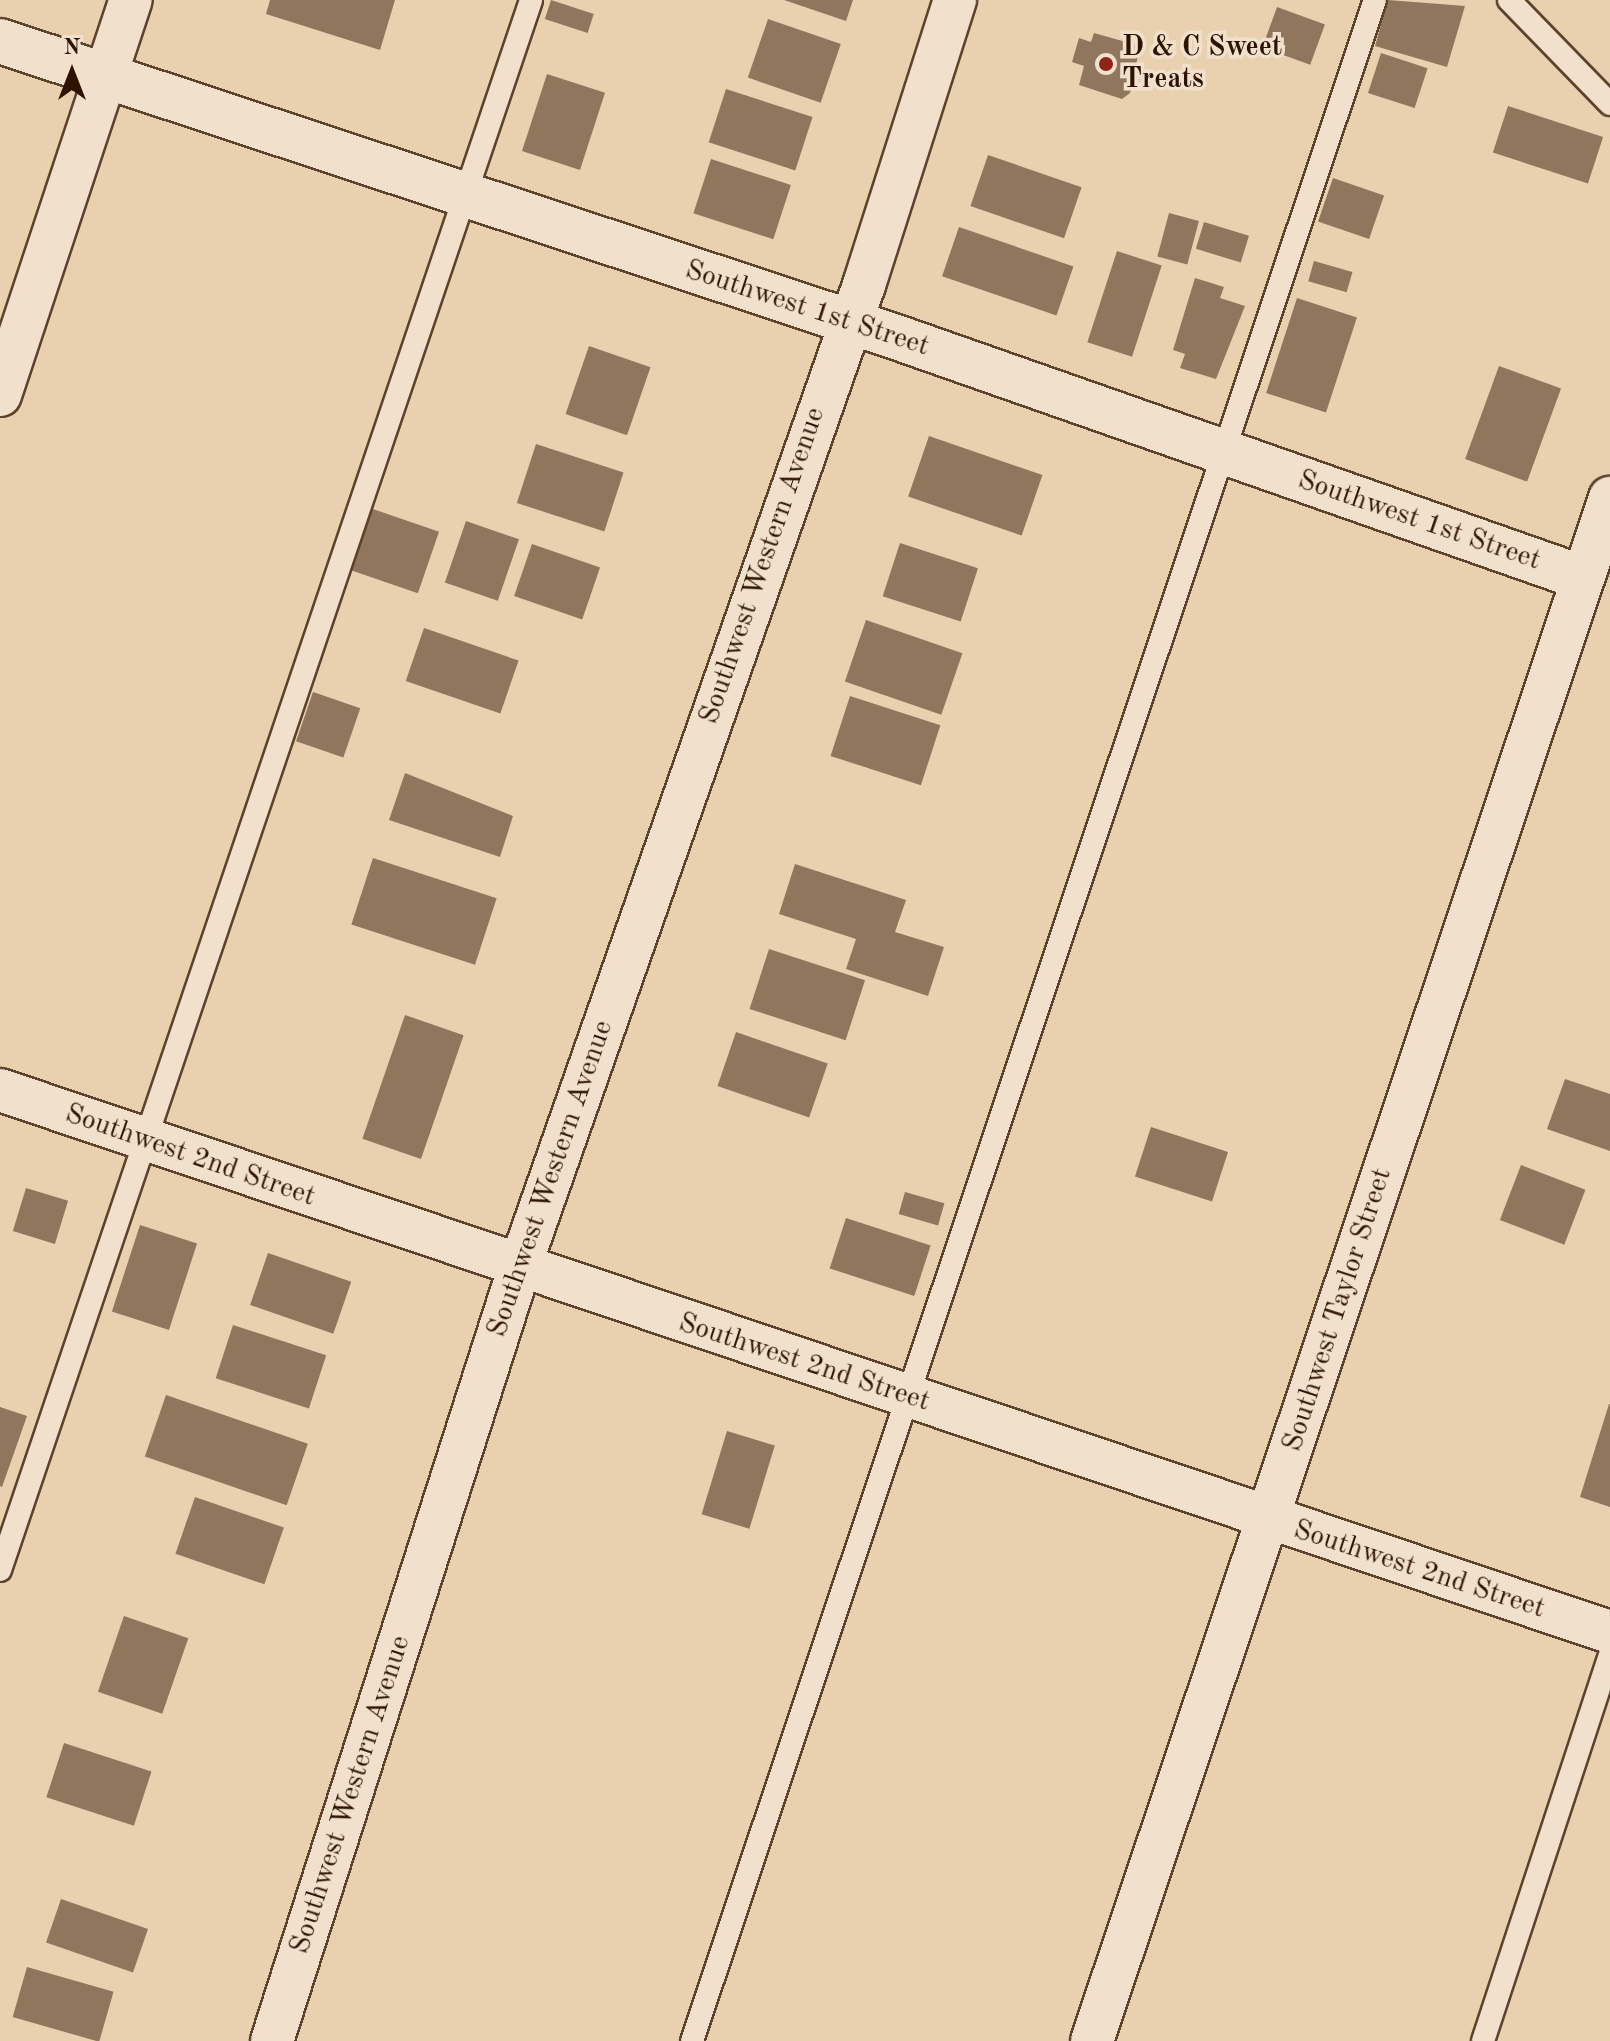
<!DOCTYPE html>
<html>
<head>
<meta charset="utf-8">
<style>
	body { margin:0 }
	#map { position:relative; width:1610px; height:2041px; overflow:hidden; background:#e9d1b0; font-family:"Old Standard TT",serif }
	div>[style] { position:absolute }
	.building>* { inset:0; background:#8f765c; transform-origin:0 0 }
	.roads { filter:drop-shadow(2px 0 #5d422c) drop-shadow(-2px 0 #5d422c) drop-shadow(0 2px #5d422c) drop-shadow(0 -2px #5d422c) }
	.service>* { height:22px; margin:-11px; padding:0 11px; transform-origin:11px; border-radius:11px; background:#f1e1cc }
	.minor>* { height:42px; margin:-21px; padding:0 21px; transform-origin:21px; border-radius:21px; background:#f1e1cc }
	.tertiary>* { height:44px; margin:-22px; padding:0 22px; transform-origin:22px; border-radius:22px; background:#f1e1cc }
	.dots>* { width:22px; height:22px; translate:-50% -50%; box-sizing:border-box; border:4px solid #f1e1cc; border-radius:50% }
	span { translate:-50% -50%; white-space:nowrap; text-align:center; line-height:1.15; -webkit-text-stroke:7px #f1e1cc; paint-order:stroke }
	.poi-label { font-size:28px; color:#2e1300; font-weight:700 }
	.left { translate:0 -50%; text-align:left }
	.street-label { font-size:28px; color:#2e1300 }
	.north { position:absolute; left:32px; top:32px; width:80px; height:80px; -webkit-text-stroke:6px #f1e1cc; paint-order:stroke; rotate:0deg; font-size:22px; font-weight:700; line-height:32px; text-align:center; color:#2e1300 }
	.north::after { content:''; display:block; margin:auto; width:28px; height:36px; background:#2e1300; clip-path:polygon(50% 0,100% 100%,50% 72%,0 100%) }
</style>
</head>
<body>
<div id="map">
	<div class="building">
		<i style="clip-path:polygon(270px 0,395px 0,380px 50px,266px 14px)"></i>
		<i style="left:551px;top:0;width:45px;height:20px;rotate:18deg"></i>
		<i style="clip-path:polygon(784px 0,853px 0,846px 21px)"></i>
		<i style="clip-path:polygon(1388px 0,1465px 6px,1447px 67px,1375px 46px)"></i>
		<i style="left:1277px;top:7px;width:51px;height:43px;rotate:20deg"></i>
		<i style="left:768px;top:19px;width:77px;height:62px;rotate:19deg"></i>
		<i style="clip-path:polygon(1094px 33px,1140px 46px,1130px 93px,1122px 99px,1079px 85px,1084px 66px,1072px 62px,1079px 38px,1091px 42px)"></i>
		<i style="left:1381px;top:53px;width:49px;height:42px;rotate:18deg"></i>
		<i style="left:547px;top:74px;width:61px;height:81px;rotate:18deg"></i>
		<i style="left:726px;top:89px;width:91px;height:56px;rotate:18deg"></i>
		<i style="left:1508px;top:106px;width:100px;height:49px;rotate:18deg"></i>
		<i style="left:988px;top:155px;width:99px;height:54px;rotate:19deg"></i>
		<i style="left:711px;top:159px;width:84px;height:57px;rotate:18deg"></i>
		<i style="left:1333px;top:178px;width:54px;height:46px;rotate:19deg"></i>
		<i style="left:1169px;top:213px;width:31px;height:45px;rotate:15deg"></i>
		<i style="left:1204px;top:222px;width:47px;height:28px;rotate:17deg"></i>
		<i style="left:959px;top:227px;width:121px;height:52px;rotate:19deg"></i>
		<i style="left:1117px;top:251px;width:47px;height:96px;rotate:18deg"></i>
		<i style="left:1314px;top:261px;width:40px;height:21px;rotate:16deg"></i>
		<i style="clip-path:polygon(1195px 278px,1224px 287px,1220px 298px,1245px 306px,1216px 379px,1180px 368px,1185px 354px,1173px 350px)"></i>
		<i style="left:1297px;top:298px;width:63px;height:100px;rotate:18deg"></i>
		<i style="left:589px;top:346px;width:65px;height:72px;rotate:19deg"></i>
		<i style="left:1499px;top:366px;width:66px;height:99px;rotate:20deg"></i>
		<i style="left:929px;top:436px;width:120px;height:64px;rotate:19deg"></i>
		<i style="left:536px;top:444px;width:92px;height:62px;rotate:18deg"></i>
		<i style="left:370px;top:508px;width:73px;height:65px;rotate:19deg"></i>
		<i style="left:466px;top:521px;width:56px;height:65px;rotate:19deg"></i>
		<i style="left:900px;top:543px;width:82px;height:56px;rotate:18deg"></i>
		<i style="left:532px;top:544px;width:72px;height:55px;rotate:19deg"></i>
		<i style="left:866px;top:620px;width:102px;height:65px;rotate:19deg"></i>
		<i style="left:424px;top:628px;width:100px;height:56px;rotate:19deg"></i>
		<i style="left:313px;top:692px;width:50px;height:52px;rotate:19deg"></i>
		<i style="left:850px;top:696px;width:95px;height:63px;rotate:18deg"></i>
		<i style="clip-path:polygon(405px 773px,513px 816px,500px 857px,389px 820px)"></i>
		<i style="left:373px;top:858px;width:130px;height:70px;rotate:18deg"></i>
		<i style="clip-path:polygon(795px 864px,906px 900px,895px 932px,944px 947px,928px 996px,846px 969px,856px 939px,779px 914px)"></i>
		<i style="left:769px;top:949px;width:101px;height:63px;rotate:18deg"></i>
		<i style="left:405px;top:1015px;width:62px;height:131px;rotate:19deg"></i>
		<i style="left:736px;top:1032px;width:97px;height:57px;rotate:19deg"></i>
		<i style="clip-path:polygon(1565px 1079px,1610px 1094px,1610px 1151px,1547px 1129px)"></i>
		<i style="left:1151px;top:1127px;width:81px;height:52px;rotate:18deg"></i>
		<i style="left:1521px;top:1165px;width:69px;height:59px;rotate:21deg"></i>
		<i style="left:26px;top:1188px;width:44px;height:45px;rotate:17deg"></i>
		<i style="left:905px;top:1192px;width:41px;height:23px;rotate:16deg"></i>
		<i style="left:846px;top:1218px;width:89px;height:53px;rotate:18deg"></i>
		<i style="left:140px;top:1225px;width:60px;height:91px;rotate:18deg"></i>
		<i style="left:268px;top:1253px;width:88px;height:55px;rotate:19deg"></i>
		<i style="left:233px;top:1325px;width:98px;height:56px;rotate:18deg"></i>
		<i style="left:166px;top:1395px;width:150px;height:65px;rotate:19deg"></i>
		<i style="clip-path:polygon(1609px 1404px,1610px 1404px,1610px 1507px,1580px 1497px)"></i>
		<i style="clip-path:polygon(0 1407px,27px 1416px,2px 1487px,0 1486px)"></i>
		<i style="left:727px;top:1431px;width:50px;height:87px;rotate:17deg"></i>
		<i style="left:195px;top:1497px;width:94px;height:60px;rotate:19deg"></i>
		<i style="left:124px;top:1616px;width:68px;height:80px;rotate:19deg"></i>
		<i style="left:64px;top:1743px;width:92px;height:57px;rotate:18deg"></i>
		<i style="left:61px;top:1899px;width:92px;height:46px;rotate:19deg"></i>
		<i style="left:27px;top:1967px;width:90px;height:52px;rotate:16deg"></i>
	</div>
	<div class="roads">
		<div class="service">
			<i style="left:1509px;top:0;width:145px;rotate:45.8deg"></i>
			<i style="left:0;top:1570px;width:1657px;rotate:-71.31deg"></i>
			<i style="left:692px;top:2041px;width:2152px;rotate:-71.5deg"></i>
			<i style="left:1483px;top:2041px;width:406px;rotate:-71.8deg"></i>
		</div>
		<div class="minor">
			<i style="left:0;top:395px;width:416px;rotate:-71.7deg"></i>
			<i style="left:0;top:1090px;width:1699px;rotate:18.61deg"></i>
			<i style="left:272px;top:2041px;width:811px;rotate:-72.26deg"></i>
			<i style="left:519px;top:1269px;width:1043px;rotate:-70.68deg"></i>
			<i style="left:864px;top:285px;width:299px;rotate:-72.3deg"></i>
			<i style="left:1092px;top:2041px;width:1628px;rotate:-71.44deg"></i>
		</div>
		<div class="tertiary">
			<i style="left:0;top:41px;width:944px;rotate:18.28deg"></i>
			<i style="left:896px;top:337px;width:725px;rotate:19.33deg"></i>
		</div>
	</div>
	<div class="dots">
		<i style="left:1106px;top:64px;background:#8f2418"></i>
	</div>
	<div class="poi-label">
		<span class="left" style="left:1122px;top:64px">D &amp; C Sweet<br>Treats</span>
	</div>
	<div class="street-label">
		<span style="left:807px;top:309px;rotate:18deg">Southwest 1st Street</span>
		<span style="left:1419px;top:521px;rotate:19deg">Southwest 1st Street</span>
		<span style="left:763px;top:566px;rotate:-71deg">Southwest Western Avenue</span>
		<span style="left:190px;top:1156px;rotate:19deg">Southwest 2nd Street</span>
		<span style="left:551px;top:1179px;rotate:-71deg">Southwest Western Avenue</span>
		<span style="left:1338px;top:1310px;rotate:-72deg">Southwest Taylor Street</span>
		<span style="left:804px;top:1363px;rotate:18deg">Southwest 2nd Street</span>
		<span style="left:1419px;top:1570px;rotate:18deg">Southwest 2nd Street</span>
		<span style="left:351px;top:1795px;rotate:-72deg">Southwest Western Avenue</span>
	</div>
	<div class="north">N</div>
</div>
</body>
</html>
